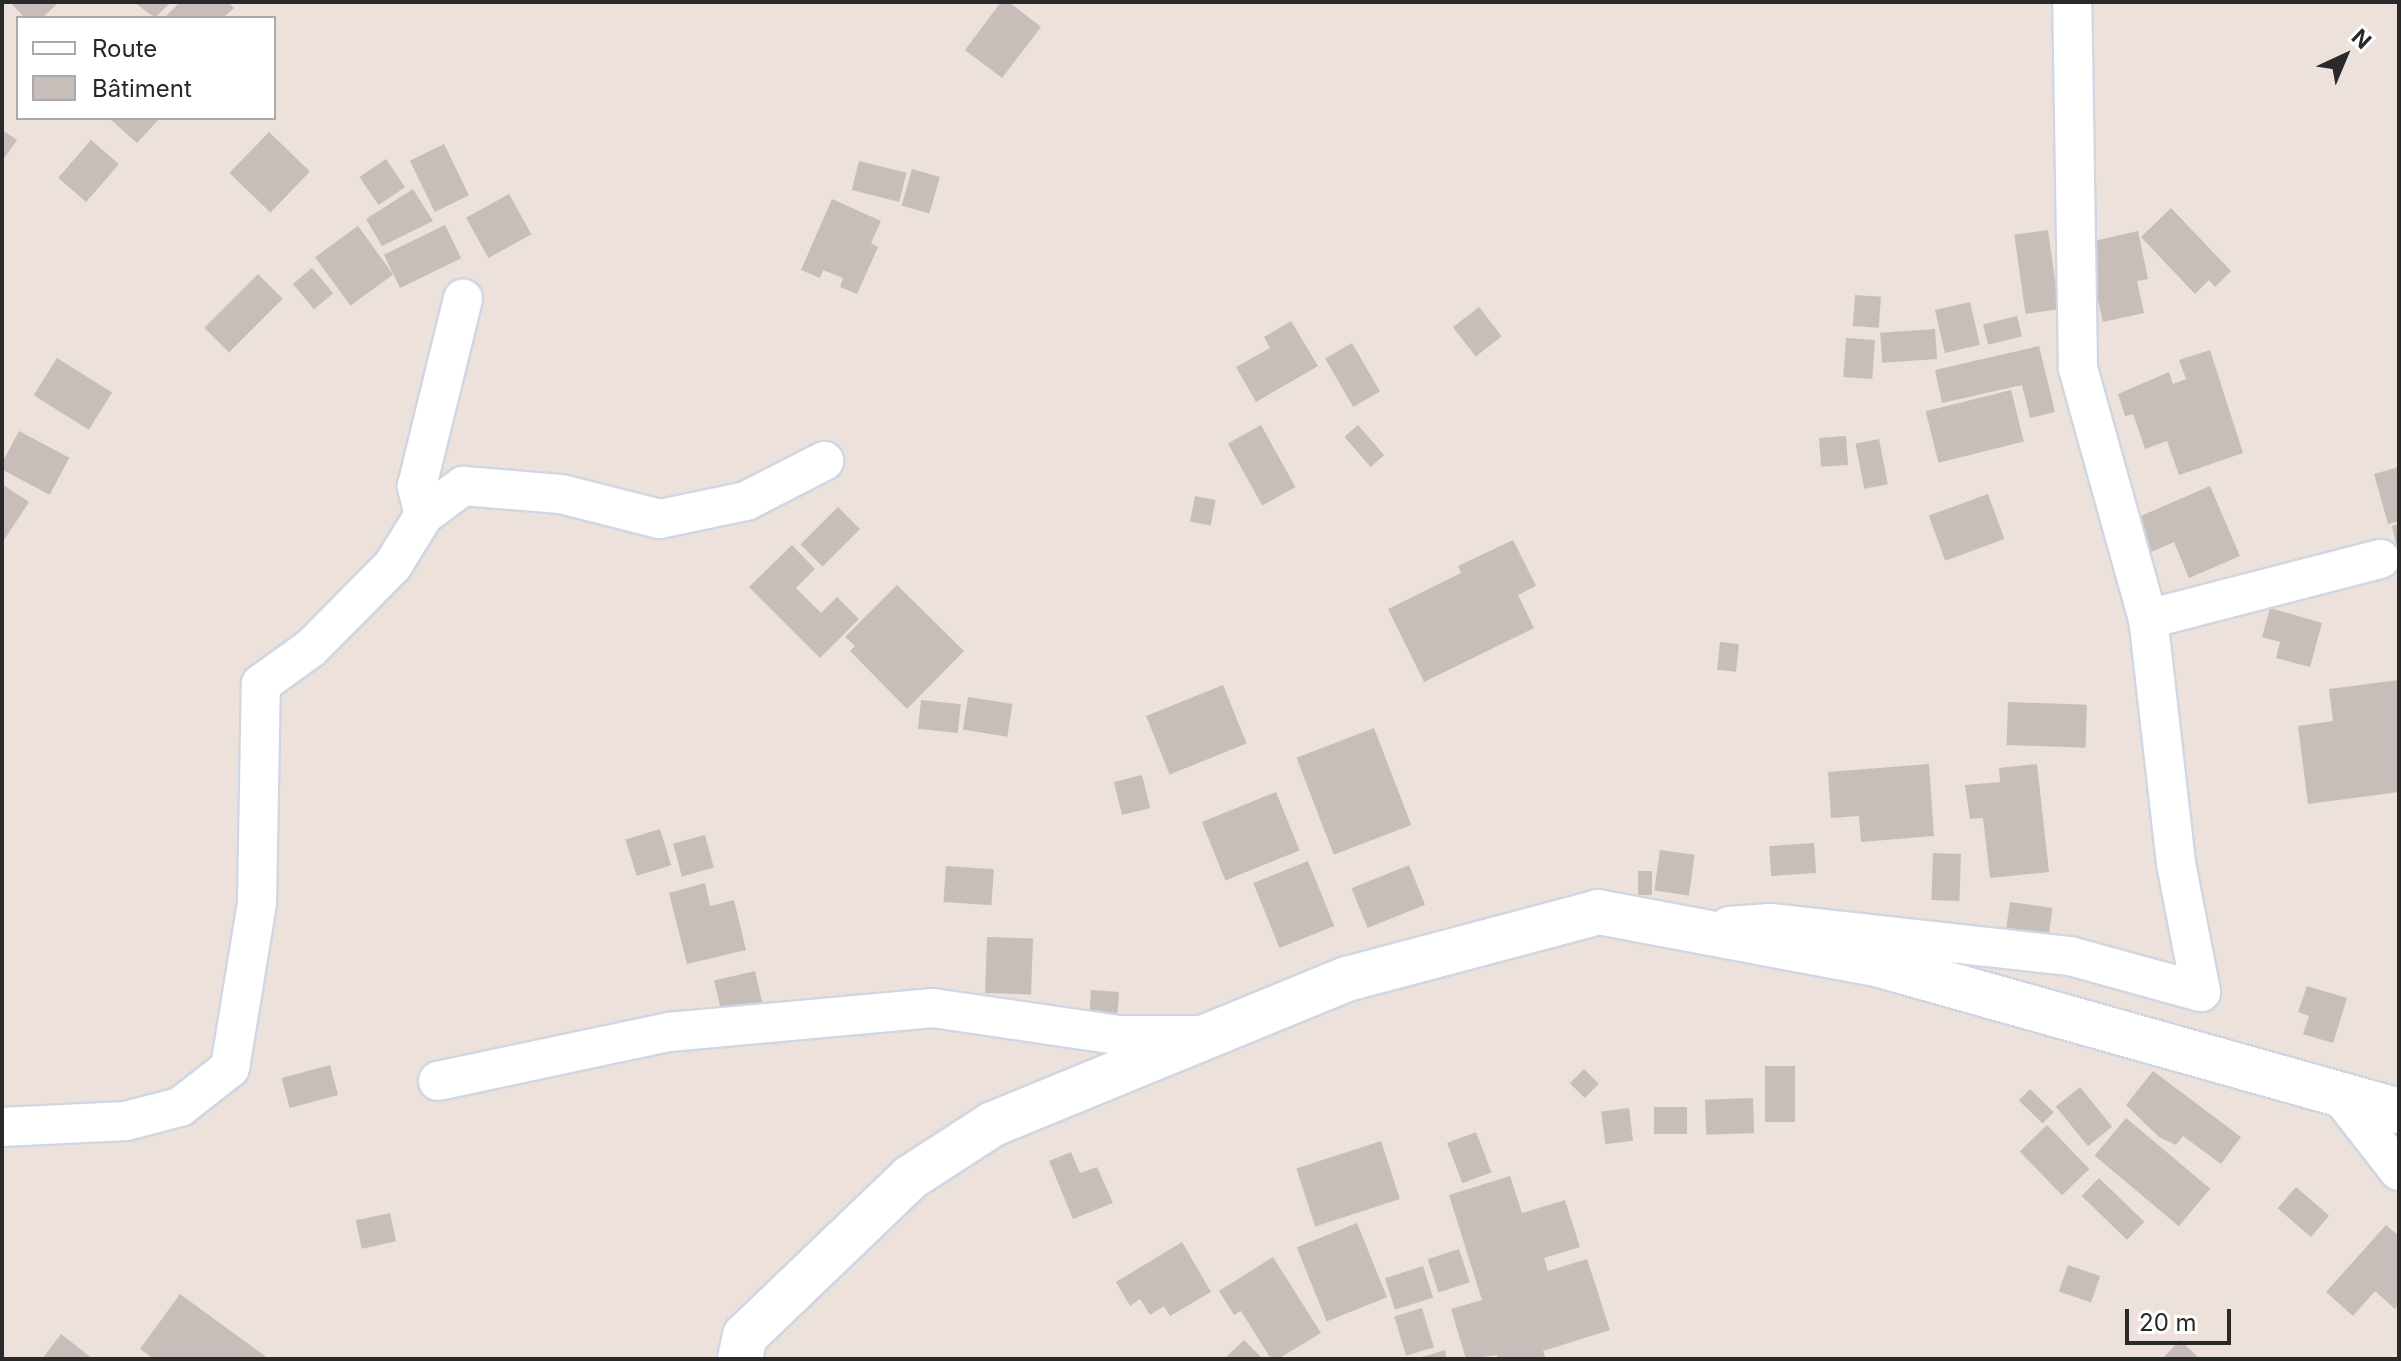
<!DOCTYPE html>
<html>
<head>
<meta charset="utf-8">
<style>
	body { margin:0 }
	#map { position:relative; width:2401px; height:1361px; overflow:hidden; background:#ece1db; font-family:Inter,sans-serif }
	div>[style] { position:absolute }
	.building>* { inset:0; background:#c7beba; transform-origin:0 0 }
	.roads { filter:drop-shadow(2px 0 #d0d7e3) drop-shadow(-2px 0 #d0d7e3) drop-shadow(0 2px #d0d7e3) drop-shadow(0 -2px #d0d7e3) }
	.street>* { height:38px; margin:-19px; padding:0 19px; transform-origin:19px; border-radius:19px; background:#fff }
	.secondary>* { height:44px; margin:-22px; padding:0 22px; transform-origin:22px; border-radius:22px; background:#fff }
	span { translate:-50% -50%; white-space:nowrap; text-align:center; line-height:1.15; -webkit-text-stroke:6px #fff; paint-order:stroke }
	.frame { position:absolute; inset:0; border:4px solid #292929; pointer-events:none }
	.legend { position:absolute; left:16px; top:16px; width:260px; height:104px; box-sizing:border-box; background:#fff; border:2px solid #a9a9a9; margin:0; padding:10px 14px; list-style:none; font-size:24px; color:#292929 }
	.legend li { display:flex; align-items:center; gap:16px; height:40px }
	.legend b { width:40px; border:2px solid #a9a9a9 }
	.north { position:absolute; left:2305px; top:16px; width:80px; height:80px; -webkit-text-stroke:6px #fff; paint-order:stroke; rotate:44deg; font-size:22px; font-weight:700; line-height:32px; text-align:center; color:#292929 }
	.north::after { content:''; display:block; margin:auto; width:28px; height:36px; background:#292929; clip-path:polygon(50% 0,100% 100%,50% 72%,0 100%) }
	.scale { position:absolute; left:2125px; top:1309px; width:106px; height:36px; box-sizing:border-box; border:4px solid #292929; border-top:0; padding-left:10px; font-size:24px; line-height:28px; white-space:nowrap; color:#292929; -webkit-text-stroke:6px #fff; paint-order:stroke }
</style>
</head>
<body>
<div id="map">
	<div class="building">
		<i style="clip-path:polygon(10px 2px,59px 2px,42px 18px,25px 18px)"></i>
		<i style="clip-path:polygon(134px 2px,171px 2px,155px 18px)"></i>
		<i style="clip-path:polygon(180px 2px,228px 2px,234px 8px,223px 18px,164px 18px)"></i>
		<i style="clip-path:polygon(1001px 2px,1009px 2px,1041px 27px,1002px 78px,965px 50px)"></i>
		<i style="clip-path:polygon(109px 118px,160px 118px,137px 143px)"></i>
		<i style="clip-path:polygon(2px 130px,17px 140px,2px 161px)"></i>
		<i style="left:269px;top:132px;width:57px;height:57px;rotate:44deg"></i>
		<i style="left:91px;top:140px;width:37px;height:50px;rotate:41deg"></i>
		<i style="left:444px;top:144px;width:57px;height:38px;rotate:64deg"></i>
		<i style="left:386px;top:159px;width:34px;height:32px;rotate:56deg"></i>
		<i style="left:859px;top:161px;width:49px;height:30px;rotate:14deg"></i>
		<i style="left:912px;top:169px;width:29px;height:38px;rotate:16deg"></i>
		<i style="clip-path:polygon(413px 189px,433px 221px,382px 246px,366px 219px)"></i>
		<i style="left:509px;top:194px;width:46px;height:49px;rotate:61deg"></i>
		<i style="clip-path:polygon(832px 199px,881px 221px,871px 243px,878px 247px,857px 294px,840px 287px,843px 278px,823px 270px,820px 278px,801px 270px)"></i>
		<i style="clip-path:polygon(2171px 208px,2231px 271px,2215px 287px,2209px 280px,2195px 294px,2141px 237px)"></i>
		<i style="left:445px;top:225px;width:37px;height:68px;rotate:64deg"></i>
		<i style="left:358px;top:226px;width:60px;height:53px;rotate:54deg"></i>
		<i style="left:2048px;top:230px;width:80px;height:34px;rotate:82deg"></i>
		<i style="clip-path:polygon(2138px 231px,2148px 279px,2137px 281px,2144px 313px,2103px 322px,2085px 243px)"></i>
		<i style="left:312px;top:268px;width:33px;height:25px;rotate:50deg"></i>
		<i style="left:258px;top:274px;width:35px;height:76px;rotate:45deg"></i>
		<i style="left:1855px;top:295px;width:26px;height:31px;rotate:4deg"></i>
		<i style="left:1970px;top:302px;width:44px;height:36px;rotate:77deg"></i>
		<i style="left:1479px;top:307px;width:37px;height:33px;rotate:52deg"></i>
		<i style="left:2017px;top:316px;width:21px;height:35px;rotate:76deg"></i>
		<i style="clip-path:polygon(1291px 321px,1318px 366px,1256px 402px,1236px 367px,1270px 348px,1264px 337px)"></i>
		<i style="left:1935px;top:329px;width:30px;height:55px;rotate:86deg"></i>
		<i style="left:1846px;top:338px;width:29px;height:39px;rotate:4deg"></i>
		<i style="left:1352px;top:343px;width:56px;height:31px;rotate:60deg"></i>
		<i style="clip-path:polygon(2039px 346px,2055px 412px,2030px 418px,2022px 385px,1942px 403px,1935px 370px)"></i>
		<i style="clip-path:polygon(2210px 350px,2243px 453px,2179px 475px,2167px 441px,2145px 449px,2133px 414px,2125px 416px,2118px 394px,2169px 372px,2173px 384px,2186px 379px,2179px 360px)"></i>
		<i style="left:57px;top:358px;width:65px;height:44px;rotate:32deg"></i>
		<i style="left:2011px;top:390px;width:53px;height:88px;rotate:76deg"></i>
		<i style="left:1261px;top:425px;width:71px;height:38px;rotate:61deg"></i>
		<i style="left:1358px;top:425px;width:40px;height:18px;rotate:49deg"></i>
		<i style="left:19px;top:431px;width:57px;height:42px;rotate:28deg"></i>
		<i style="left:1846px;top:436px;width:29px;height:27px;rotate:86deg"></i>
		<i style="left:1879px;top:439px;width:46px;height:24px;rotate:79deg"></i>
		<i style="clip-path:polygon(2399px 467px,2399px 521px,2388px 524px,2374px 474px)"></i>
		<i style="clip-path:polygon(2px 484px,29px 502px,2px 543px)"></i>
		<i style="clip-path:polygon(2210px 486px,2240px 556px,2189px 578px,2174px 542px,2142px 556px,2127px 522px)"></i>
		<i style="left:1988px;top:494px;width:48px;height:63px;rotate:70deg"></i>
		<i style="left:1195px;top:496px;width:21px;height:26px;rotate:11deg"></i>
		<i style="left:838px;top:507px;width:31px;height:53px;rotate:45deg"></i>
		<i style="clip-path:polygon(2399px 524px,2399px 553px,2398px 553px,2392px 526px)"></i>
		<i style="clip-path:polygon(1513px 540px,1536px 586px,1518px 595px,1534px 628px,1424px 682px,1388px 609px,1461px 573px,1458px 566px)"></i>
		<i style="clip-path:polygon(792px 545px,815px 569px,796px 588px,821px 613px,837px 597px,859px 619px,820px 658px,749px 587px)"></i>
		<i style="clip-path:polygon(897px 585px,964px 651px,907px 709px,850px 651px,855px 646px,845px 637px)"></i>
		<i style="clip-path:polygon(2270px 608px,2322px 623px,2310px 667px,2276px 658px,2280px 642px,2262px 637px)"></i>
		<i style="left:1720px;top:642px;width:19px;height:28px;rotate:6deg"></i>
		<i style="clip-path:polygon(2399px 680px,2399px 792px,2308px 804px,2298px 726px,2333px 721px,2329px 689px)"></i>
		<i style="left:1223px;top:685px;width:63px;height:83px;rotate:68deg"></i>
		<i style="left:968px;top:697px;width:45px;height:33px;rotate:9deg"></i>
		<i style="left:921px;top:700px;width:40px;height:29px;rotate:6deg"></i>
		<i style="left:2008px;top:702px;width:79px;height:43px;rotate:2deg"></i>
		<i style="left:1374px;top:728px;width:104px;height:83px;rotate:69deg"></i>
		<i style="clip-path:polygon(1929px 764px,1934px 836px,1861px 842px,1859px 816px,1831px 818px,1828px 772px)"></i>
		<i style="clip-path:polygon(2037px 764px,2049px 872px,1990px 878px,1983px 818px,1970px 819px,1965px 785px,2000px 782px,1999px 768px)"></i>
		<i style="left:1142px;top:775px;width:34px;height:29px;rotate:76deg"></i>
		<i style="left:1276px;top:792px;width:63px;height:80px;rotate:68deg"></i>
		<i style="left:660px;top:829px;width:38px;height:36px;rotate:73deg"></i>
		<i style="left:705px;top:835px;width:34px;height:33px;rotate:75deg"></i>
		<i style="left:1814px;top:843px;width:30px;height:45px;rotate:86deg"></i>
		<i style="left:1660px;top:850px;width:35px;height:41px;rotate:8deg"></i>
		<i style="left:1933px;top:853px;width:28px;height:47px;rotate:2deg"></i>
		<i style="left:1308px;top:861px;width:70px;height:59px;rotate:68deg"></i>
		<i style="left:1409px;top:865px;width:43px;height:62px;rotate:68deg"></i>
		<i style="left:946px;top:866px;width:48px;height:36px;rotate:4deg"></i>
		<i style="left:1638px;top:871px;width:14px;height:24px"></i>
		<i style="clip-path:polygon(705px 883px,710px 906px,734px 900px,746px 950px,687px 964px,669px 893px)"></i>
		<i style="left:2010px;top:902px;width:43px;height:34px;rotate:8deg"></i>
		<i style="left:987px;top:937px;width:46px;height:56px;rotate:2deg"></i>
		<i style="left:755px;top:971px;width:35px;height:42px;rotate:77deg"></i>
		<i style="clip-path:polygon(2307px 986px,2347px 998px,2333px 1043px,2303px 1034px,2309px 1016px,2298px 1012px)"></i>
		<i style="left:1091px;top:990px;width:28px;height:23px;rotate:4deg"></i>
		<i style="left:330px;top:1065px;width:31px;height:50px;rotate:75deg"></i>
		<i style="left:1765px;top:1066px;width:30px;height:56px"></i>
		<i style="left:1584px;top:1069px;width:21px;height:20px;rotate:45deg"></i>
		<i style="clip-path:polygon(2153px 1071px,2241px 1137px,2221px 1164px,2183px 1136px,2176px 1145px,2159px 1137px,2126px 1105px)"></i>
		<i style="left:2080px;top:1087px;width:51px;height:31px;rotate:51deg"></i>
		<i style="left:2030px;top:1089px;width:33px;height:16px;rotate:44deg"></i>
		<i style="left:1753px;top:1098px;width:35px;height:48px;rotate:88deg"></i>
		<i style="left:1654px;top:1107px;width:33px;height:27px"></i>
		<i style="left:1629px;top:1108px;width:33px;height:28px;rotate:83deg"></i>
		<i style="left:2126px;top:1118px;width:110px;height:49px;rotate:40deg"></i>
		<i style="left:2047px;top:1125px;width:61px;height:38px;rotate:46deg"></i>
		<i style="left:1476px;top:1132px;width:43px;height:31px;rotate:69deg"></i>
		<i style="left:1381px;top:1141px;width:61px;height:89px;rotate:72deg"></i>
		<i style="clip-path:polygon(1071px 1152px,1080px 1173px,1097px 1167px,1113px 1203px,1073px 1219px,1049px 1161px)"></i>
		<i style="clip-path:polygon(1510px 1176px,1522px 1213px,1565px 1200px,1580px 1247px,1544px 1258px,1548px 1271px,1587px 1259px,1610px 1330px,1543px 1351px,1546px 1359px,1498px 1359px,1497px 1355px,1466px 1359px,1451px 1309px,1482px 1300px,1449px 1195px)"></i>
		<i style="left:2099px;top:1178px;width:63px;height:25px;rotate:44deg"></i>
		<i style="left:2296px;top:1187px;width:44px;height:28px;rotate:41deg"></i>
		<i style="left:390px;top:1213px;width:29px;height:35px;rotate:78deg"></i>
		<i style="left:1357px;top:1223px;width:80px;height:65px;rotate:68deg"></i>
		<i style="clip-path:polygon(2386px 1225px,2399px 1236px,2399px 1304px,2395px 1309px,2375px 1291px,2353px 1316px,2326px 1292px)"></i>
		<i style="clip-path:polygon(1182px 1242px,1211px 1292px,1170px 1316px,1164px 1306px,1150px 1315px,1140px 1299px,1130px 1306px,1116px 1282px)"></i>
		<i style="left:1459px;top:1249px;width:35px;height:33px;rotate:72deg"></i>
		<i style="clip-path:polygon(1273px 1257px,1321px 1333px,1278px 1359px,1271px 1359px,1241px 1311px,1234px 1315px,1219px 1291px)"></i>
		<i style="left:2068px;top:1265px;width:34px;height:28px;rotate:19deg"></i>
		<i style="left:1423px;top:1266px;width:33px;height:40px;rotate:72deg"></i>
		<i style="clip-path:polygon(180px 1294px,269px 1359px,154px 1359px,140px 1349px)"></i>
		<i style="left:1422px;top:1308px;width:41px;height:29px;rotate:73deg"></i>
		<i style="clip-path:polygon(61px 1334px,93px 1359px,42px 1359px)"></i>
		<i style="clip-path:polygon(1244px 1340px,1263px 1359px,1224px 1359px)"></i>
		<i style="clip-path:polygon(2180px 1340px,2200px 1359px,2162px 1359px)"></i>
		<i style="clip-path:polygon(1445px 1350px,1447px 1359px,1419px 1359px,1419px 1358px)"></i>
	</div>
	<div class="roads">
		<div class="street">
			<i style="left:424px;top:515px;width:49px;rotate:-36.6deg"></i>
			<i style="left:463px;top:486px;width:98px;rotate:4.7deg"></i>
			<i style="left:561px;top:494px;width:102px;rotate:14.2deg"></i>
			<i style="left:660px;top:519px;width:88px;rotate:-11.8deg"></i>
			<i style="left:746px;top:501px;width:88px;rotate:-27.1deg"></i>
			<i style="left:2148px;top:619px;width:240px;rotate:-14.5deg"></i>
			<i style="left:1729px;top:926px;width:41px;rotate:-4.2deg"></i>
			<i style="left:1770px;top:923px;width:302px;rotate:6.3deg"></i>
			<i style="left:2070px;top:956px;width:136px;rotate:15.4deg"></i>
			<i style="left:2201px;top:992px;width:131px;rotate:-101deg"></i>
			<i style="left:2176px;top:863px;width:246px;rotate:-96.5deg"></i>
			<i style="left:2148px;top:619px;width:261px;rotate:-105.6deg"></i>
			<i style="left:2078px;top:368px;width:366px;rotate:-90.9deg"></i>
			<i style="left:438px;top:1081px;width:236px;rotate:-12deg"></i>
			<i style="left:669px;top:1032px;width:265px;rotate:-5.2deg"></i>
			<i style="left:933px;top:1008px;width:186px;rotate:8.3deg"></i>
			<i style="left:1117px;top:1035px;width:86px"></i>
			<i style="left:2338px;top:1093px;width:99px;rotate:52deg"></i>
			<i style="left:2px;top:1127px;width:124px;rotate:-2.8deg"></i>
			<i style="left:126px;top:1121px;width:56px;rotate:-14.5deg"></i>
			<i style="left:180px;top:1107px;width:63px;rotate:-38deg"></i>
			<i style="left:230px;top:1068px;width:167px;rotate:-80.7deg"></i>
			<i style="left:257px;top:903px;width:219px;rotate:-89deg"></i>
			<i style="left:261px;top:684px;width:62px;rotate:-35.8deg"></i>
			<i style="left:311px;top:648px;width:117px;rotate:-45.3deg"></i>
			<i style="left:393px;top:565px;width:59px;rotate:-58.2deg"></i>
			<i style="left:424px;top:515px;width:30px;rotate:-104deg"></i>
			<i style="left:417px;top:486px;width:193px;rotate:-76.2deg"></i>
		</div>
		<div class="secondary">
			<i style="left:740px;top:1359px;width:24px;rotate:-78deg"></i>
			<i style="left:745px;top:1336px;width:230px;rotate:-43.8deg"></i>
			<i style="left:911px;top:1177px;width:98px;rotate:-32.9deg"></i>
			<i style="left:993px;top:1124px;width:383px;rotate:-22.3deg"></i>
			<i style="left:1347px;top:979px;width:260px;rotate:-14.9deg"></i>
			<i style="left:1598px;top:912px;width:287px;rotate:10.6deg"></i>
			<i style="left:1880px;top:965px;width:539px;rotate:15.71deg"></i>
		</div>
	</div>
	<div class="frame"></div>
	<ul class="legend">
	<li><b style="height:10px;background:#fff"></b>Route</li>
	<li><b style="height:22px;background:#c7beba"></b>Bâtiment</li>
	</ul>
	<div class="north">N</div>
	<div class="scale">20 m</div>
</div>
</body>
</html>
